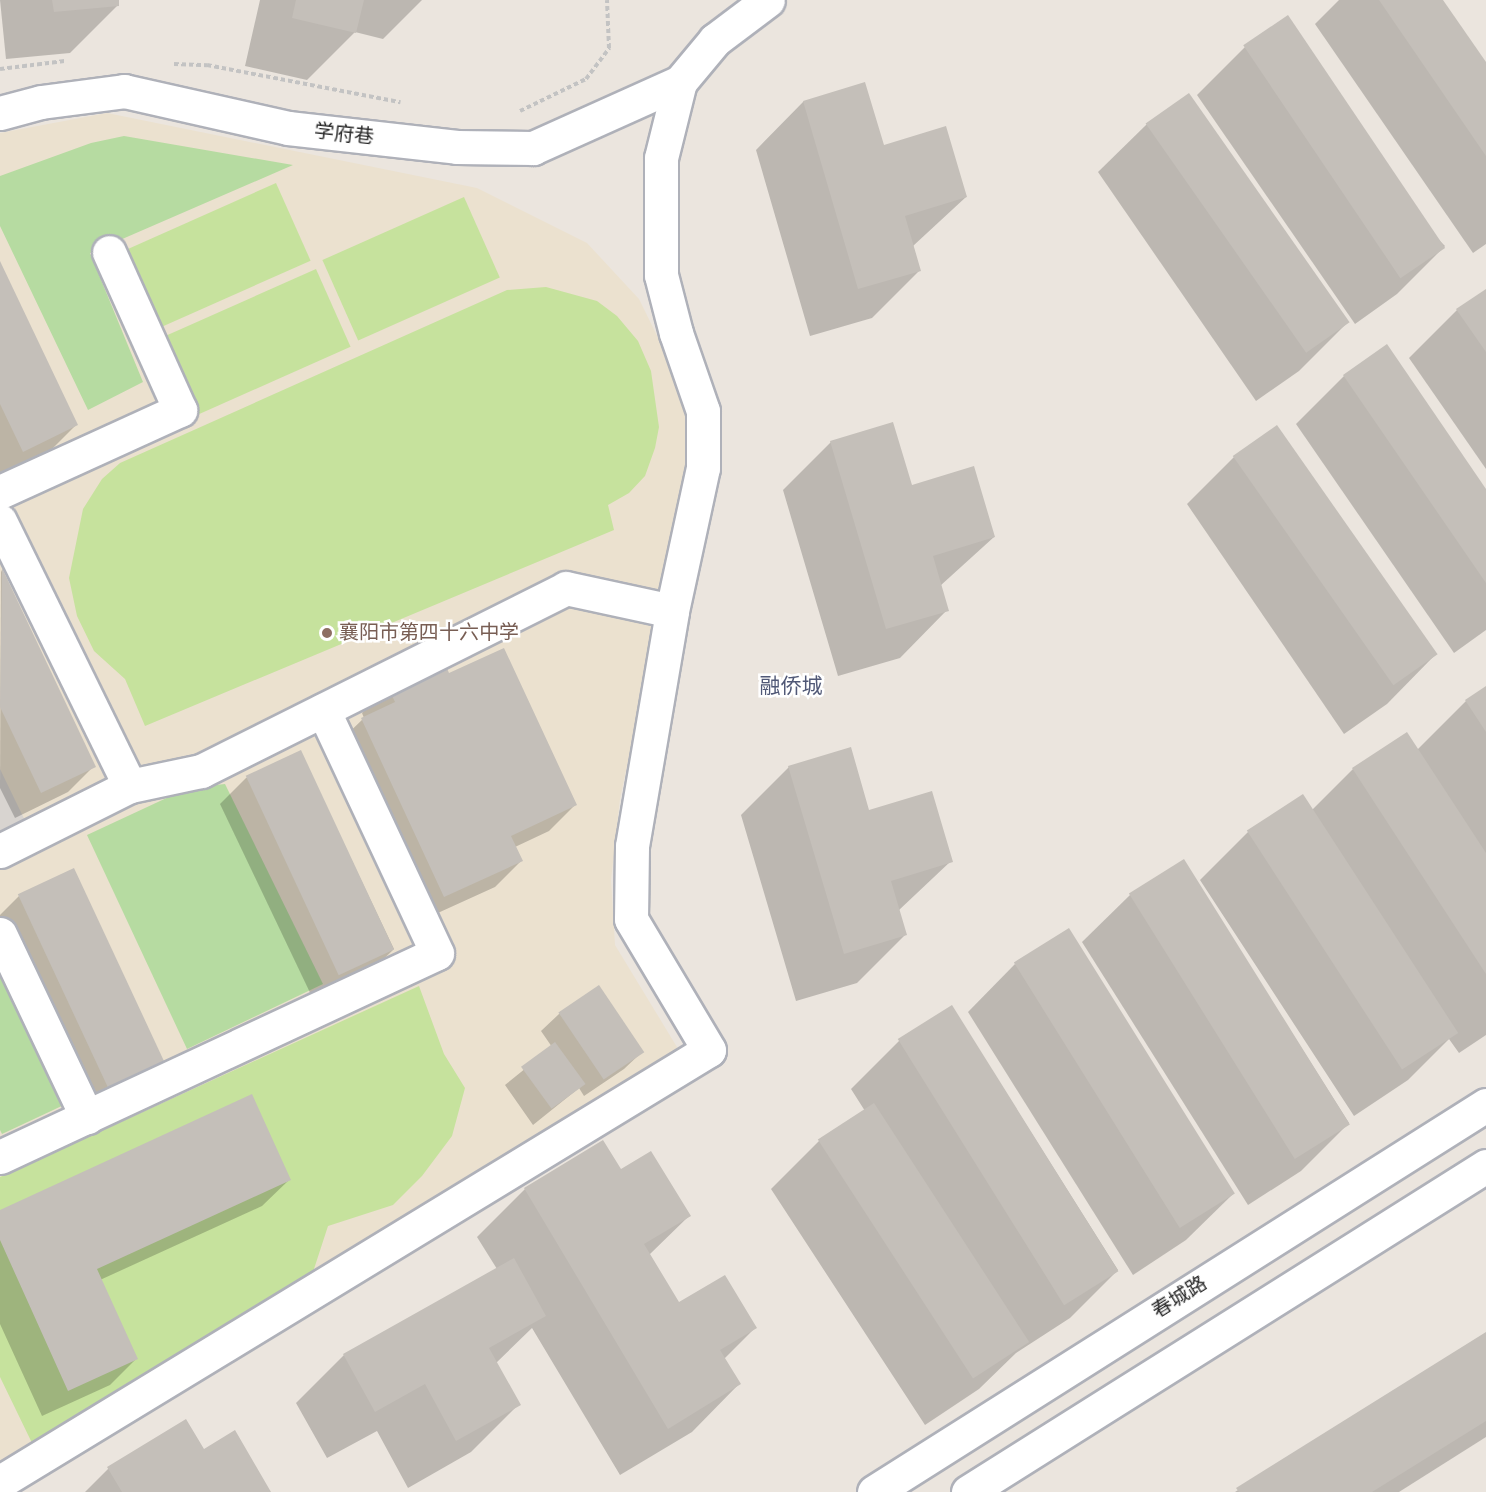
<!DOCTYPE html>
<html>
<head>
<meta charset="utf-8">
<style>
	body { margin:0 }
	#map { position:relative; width:1486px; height:1492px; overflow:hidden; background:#ebe5de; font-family:"Sofia Sans Condensed","Noto Sans SC",sans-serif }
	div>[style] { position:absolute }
	.education>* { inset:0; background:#ebe1cf }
	.green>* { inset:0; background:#b6dba1 }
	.pitch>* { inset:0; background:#c6e29d; transform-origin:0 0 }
	.plaza>* { inset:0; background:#d8d4d0 }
	.shadow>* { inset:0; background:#0003 }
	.building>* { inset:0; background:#c4bfb9; transform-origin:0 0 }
	.path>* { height:4px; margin-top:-2px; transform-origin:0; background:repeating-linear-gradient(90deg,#c3c3c3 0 4.5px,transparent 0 7.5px) }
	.roads { filter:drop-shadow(2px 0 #afb1b9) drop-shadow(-2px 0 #afb1b9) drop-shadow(0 2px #afb1b9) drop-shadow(0 -2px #afb1b9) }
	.minor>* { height:33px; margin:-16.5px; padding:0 16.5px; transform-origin:16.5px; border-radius:16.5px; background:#fff }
	.dots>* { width:16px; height:16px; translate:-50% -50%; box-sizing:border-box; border:3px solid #fff; border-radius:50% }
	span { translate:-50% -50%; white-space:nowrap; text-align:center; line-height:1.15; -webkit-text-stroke:5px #fff; paint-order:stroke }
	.street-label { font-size:20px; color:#2a2a2a }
	.education-label { font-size:20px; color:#785e54 }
	.left { translate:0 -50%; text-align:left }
	.neighbourhood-label { font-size:21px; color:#505876 }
</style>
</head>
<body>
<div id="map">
	<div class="education">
		<i style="clip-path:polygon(107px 113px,477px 188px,587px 243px,639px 299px,670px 362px,687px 415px,690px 466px,620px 799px,611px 880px,615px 945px,683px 1057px,0 1472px,0 133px)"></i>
	</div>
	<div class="green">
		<i style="clip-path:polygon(124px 136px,293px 165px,90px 253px,143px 382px,88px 410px,0 226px,0 176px,91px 143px)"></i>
		<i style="clip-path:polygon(225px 784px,323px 984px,187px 1049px,87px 835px,188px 788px)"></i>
		<i style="clip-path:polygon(0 955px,66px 1104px,2px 1134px,0 1130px)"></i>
	</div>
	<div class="pitch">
		<i style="left:276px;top:183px;width:85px;height:167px;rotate:66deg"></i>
		<i style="left:464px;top:197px;width:88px;height:155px;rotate:66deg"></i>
		<i style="left:316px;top:269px;width:85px;height:168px;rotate:66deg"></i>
		<i style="clip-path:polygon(546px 287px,597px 301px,617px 316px,638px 341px,651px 371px,659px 427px,655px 448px,645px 476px,629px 493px,608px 505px,614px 530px,145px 726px,125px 679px,94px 651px,77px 616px,69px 578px,83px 509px,102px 479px,120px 463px,507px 290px)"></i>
		<i style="clip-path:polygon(419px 986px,444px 1054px,465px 1088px,452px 1136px,422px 1176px,393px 1205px,328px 1226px,313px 1272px,32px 1443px,0 1377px,0 1177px)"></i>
	</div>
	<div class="plaza">
		<i style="clip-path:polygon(0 769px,32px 835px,0 851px)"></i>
	</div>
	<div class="shadow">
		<i style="clip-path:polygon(0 0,117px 0,118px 5px,70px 53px,6px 59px)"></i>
		<i style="clip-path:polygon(260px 0,422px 0,383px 39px,355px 32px,307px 80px,245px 66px)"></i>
		<i style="clip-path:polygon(1339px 0,1442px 0,1486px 64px,1486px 244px,1473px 253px,1315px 24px)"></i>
		<i style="clip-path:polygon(1245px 47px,1445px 246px,1397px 294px,1355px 324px,1197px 95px)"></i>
		<i style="clip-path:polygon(864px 84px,883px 147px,966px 197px,913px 246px,920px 270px,872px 318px,810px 336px,756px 150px,803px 102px)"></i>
		<i style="clip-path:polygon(1189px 95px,1346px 324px,1299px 371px,1256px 401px,1098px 172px,1146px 125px)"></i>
		<i style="clip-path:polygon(0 264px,76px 425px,50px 451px,0 475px)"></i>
		<i style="clip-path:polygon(1486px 290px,1486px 469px,1409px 358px,1457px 310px)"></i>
		<i style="clip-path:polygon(1386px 346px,1486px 492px,1486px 630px,1454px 653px,1296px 424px,1344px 376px)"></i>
		<i style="clip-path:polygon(831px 442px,994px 537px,940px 586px,947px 610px,900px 658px,838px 676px,783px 490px)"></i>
		<i style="clip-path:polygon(1234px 457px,1434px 656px,1387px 704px,1344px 734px,1187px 504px)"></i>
		<i style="clip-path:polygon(1px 570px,94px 766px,68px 792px,15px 818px,0 788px)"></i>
		<i style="clip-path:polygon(448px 675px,575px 805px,549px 831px,515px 847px,521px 861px,495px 887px,418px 922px,336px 745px,364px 718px,362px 713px,388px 686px)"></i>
		<i style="clip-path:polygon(1486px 687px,1486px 1035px,1459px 1053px,1449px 1039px,1408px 1080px,1354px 1116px,1200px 880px,1248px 832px,1311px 811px,1353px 769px,1417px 750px,1466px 701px)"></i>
		<i style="clip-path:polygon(300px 752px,394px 949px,367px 975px,314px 1001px,220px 804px,246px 778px)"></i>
		<i style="clip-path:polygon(789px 767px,951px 861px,898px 911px,905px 935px,857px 983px,796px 1001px,741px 815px)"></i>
		<i style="clip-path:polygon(1183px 861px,1349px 1123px,1301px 1171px,1248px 1205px,1082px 942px,1130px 895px)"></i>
		<i style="clip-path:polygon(19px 896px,166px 1067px,86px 1119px,0 936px,0 915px)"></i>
		<i style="clip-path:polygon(1015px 964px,1234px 1193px,1186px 1240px,1133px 1275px,968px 1012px)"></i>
		<i style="clip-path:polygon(599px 987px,642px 1052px,624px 1069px,584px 1096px,579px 1088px,533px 1125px,505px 1085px,552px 1047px,541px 1031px,559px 1014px)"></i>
		<i style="clip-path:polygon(952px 1007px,1118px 1270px,1070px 1318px,1016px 1353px,979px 1389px,925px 1425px,771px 1189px,819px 1141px,865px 1111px,851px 1089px,899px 1041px)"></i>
		<i style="clip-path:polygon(620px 1171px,689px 1216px,649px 1255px,679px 1305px,755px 1328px,724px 1359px,739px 1384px,692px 1432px,620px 1475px,532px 1328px,496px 1363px,519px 1404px,471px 1452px,408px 1488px,377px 1431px,327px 1458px,296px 1403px,344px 1355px,497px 1269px,477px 1237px,525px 1189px)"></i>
		<i style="clip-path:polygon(289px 1180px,262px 1206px,100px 1280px,136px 1359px,110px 1385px,42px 1416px,0 1324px,0 1211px)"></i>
		<i style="clip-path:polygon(1486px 1333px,1486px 1437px,1399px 1492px,1235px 1492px)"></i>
		<i style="clip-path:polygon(203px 1451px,270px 1492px,85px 1492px,108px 1469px)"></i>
	</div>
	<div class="building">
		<i style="clip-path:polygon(52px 0,119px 0,119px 6px,54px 12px)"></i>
		<i style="clip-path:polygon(296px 0,364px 0,356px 33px,292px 18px)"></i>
		<i style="clip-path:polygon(1379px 0,1443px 0,1486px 62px,1486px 156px)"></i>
		<i style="left:1288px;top:15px;width:281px;height:54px;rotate:56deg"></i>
		<i style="clip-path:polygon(865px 82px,884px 145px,946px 126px,967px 197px,905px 216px,921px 271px,858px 289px,803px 101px)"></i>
		<i style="left:1189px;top:93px;width:280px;height:53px;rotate:55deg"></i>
		<i style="clip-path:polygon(0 261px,78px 425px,23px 452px,0 404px)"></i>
		<i style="clip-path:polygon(1486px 289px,1486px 352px,1456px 309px)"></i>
		<i style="clip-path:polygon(1387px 344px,1486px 489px,1486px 583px,1343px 375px)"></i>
		<i style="clip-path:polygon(893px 422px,912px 485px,974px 466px,995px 537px,933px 556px,949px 611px,886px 629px,830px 441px)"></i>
		<i style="left:1277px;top:425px;width:280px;height:54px;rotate:55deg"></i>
		<i style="clip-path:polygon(2px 568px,96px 767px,41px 793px,0 707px)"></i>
		<i style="clip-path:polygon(504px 648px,577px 805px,511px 836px,523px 861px,444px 897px,361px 718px,395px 702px,387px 685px,443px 659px,449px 673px)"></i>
		<i style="clip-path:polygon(1486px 686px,1486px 732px,1465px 700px)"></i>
		<i style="clip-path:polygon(1407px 732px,1486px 853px,1486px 974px,1352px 768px)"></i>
		<i style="clip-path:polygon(851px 747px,869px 810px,932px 791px,953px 862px,891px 881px,907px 935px,844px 954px,788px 766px)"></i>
		<i style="left:301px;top:750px;width:220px;height:61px;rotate:65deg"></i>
		<i style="left:1303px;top:794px;width:285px;height:67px;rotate:57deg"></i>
		<i style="left:1184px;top:859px;width:313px;height:65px;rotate:58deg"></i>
		<i style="left:74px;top:868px;width:220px;height:62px;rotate:65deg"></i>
		<i style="left:1069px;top:928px;width:313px;height:65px;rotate:58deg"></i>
		<i style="left:599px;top:985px;width:81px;height:49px;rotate:56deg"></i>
		<i style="left:952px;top:1005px;width:314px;height:64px;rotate:58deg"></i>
		<i style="left:555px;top:1042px;width:52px;height:42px;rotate:54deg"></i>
		<i style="clip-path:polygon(252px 1094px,291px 1180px,97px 1269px,138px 1359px,68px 1391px,0 1240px,0 1210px)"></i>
		<i style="left:874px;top:1103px;width:285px;height:67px;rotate:57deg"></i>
		<i style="clip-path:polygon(603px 1140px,621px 1169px,651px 1151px,691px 1216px,644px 1244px,679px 1302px,725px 1275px,757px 1328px,720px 1350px,741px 1384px,668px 1429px,524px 1188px)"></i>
		<i style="clip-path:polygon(514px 1258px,546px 1316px,489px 1348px,521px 1405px,456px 1441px,425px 1384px,375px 1412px,343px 1354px)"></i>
		<i style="clip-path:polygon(1486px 1332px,1486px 1421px,1372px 1492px,1239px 1492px,1236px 1488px)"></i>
		<i style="clip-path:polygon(186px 1419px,204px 1449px,235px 1430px,271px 1492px,122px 1492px,107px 1467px)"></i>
	</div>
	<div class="path">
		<i style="left:174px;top:64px;width:33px;rotate:2deg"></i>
		<i style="left:207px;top:65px;width:197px;rotate:10.9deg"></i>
		<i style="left:0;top:69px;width:65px;rotate:-7deg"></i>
		<i style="left:520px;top:111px;width:73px;rotate:-25.9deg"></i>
		<i style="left:586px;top:79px;width:39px;rotate:-53deg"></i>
		<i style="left:609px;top:48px;width:48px;rotate:-92.4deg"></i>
	</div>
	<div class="roads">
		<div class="minor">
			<i style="left:0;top:113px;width:42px;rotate:-15deg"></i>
			<i style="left:41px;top:102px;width:84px;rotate:-7.5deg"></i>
			<i style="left:124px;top:91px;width:168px;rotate:12.7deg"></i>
			<i style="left:288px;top:128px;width:170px;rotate:6.4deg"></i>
			<i style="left:457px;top:147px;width:76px;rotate:0.8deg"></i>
			<i style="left:533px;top:148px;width:161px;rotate:-24.2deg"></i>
			<i style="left:0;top:492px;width:198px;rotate:-24.5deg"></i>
			<i style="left:180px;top:410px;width:173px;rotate:-114.2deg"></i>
			<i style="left:0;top:521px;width:295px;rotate:63.9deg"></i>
			<i style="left:130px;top:786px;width:73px;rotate:-11.9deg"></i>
			<i style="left:201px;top:771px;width:408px;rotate:-26.6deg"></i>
			<i style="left:566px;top:588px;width:108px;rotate:12.2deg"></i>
			<i style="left:0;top:851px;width:145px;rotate:-26.6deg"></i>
			<i style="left:0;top:934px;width:203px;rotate:64.6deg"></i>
			<i style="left:0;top:1157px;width:482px;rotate:-25deg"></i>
			<i style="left:437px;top:953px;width:268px;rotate:-115.1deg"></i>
			<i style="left:0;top:1482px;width:830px;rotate:-31.35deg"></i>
			<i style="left:709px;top:1050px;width:152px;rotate:-120.8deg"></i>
			<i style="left:631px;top:919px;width:73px;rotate:-89.2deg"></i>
			<i style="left:632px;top:846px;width:238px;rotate:-80.3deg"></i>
			<i style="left:672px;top:611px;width:146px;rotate:-77.8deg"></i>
			<i style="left:703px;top:468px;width:57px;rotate:-90deg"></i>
			<i style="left:703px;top:411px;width:83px;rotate:-109.1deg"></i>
			<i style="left:676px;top:333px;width:60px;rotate:-104.5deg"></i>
			<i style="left:661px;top:275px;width:117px;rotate:-90deg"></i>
			<i style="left:661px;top:158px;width:78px;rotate:-76deg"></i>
			<i style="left:680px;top:82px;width:55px;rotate:-50.2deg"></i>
			<i style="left:715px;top:40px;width:66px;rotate:-37deg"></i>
			<i style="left:874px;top:1492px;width:724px;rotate:-32.31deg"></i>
			<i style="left:968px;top:1492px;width:612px;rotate:-32.18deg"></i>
		</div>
	</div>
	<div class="dots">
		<i style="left:327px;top:633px;background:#8d6e63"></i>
	</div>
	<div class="street-label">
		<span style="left:344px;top:135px;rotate:6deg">学府巷</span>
		<span style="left:1180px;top:1298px;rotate:-32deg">春城路</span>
	</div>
	<div class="education-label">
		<span class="left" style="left:339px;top:633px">襄阳市第四十六中学</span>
	</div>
	<div class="neighbourhood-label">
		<span style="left:791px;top:687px">融侨城</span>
	</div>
</div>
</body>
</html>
